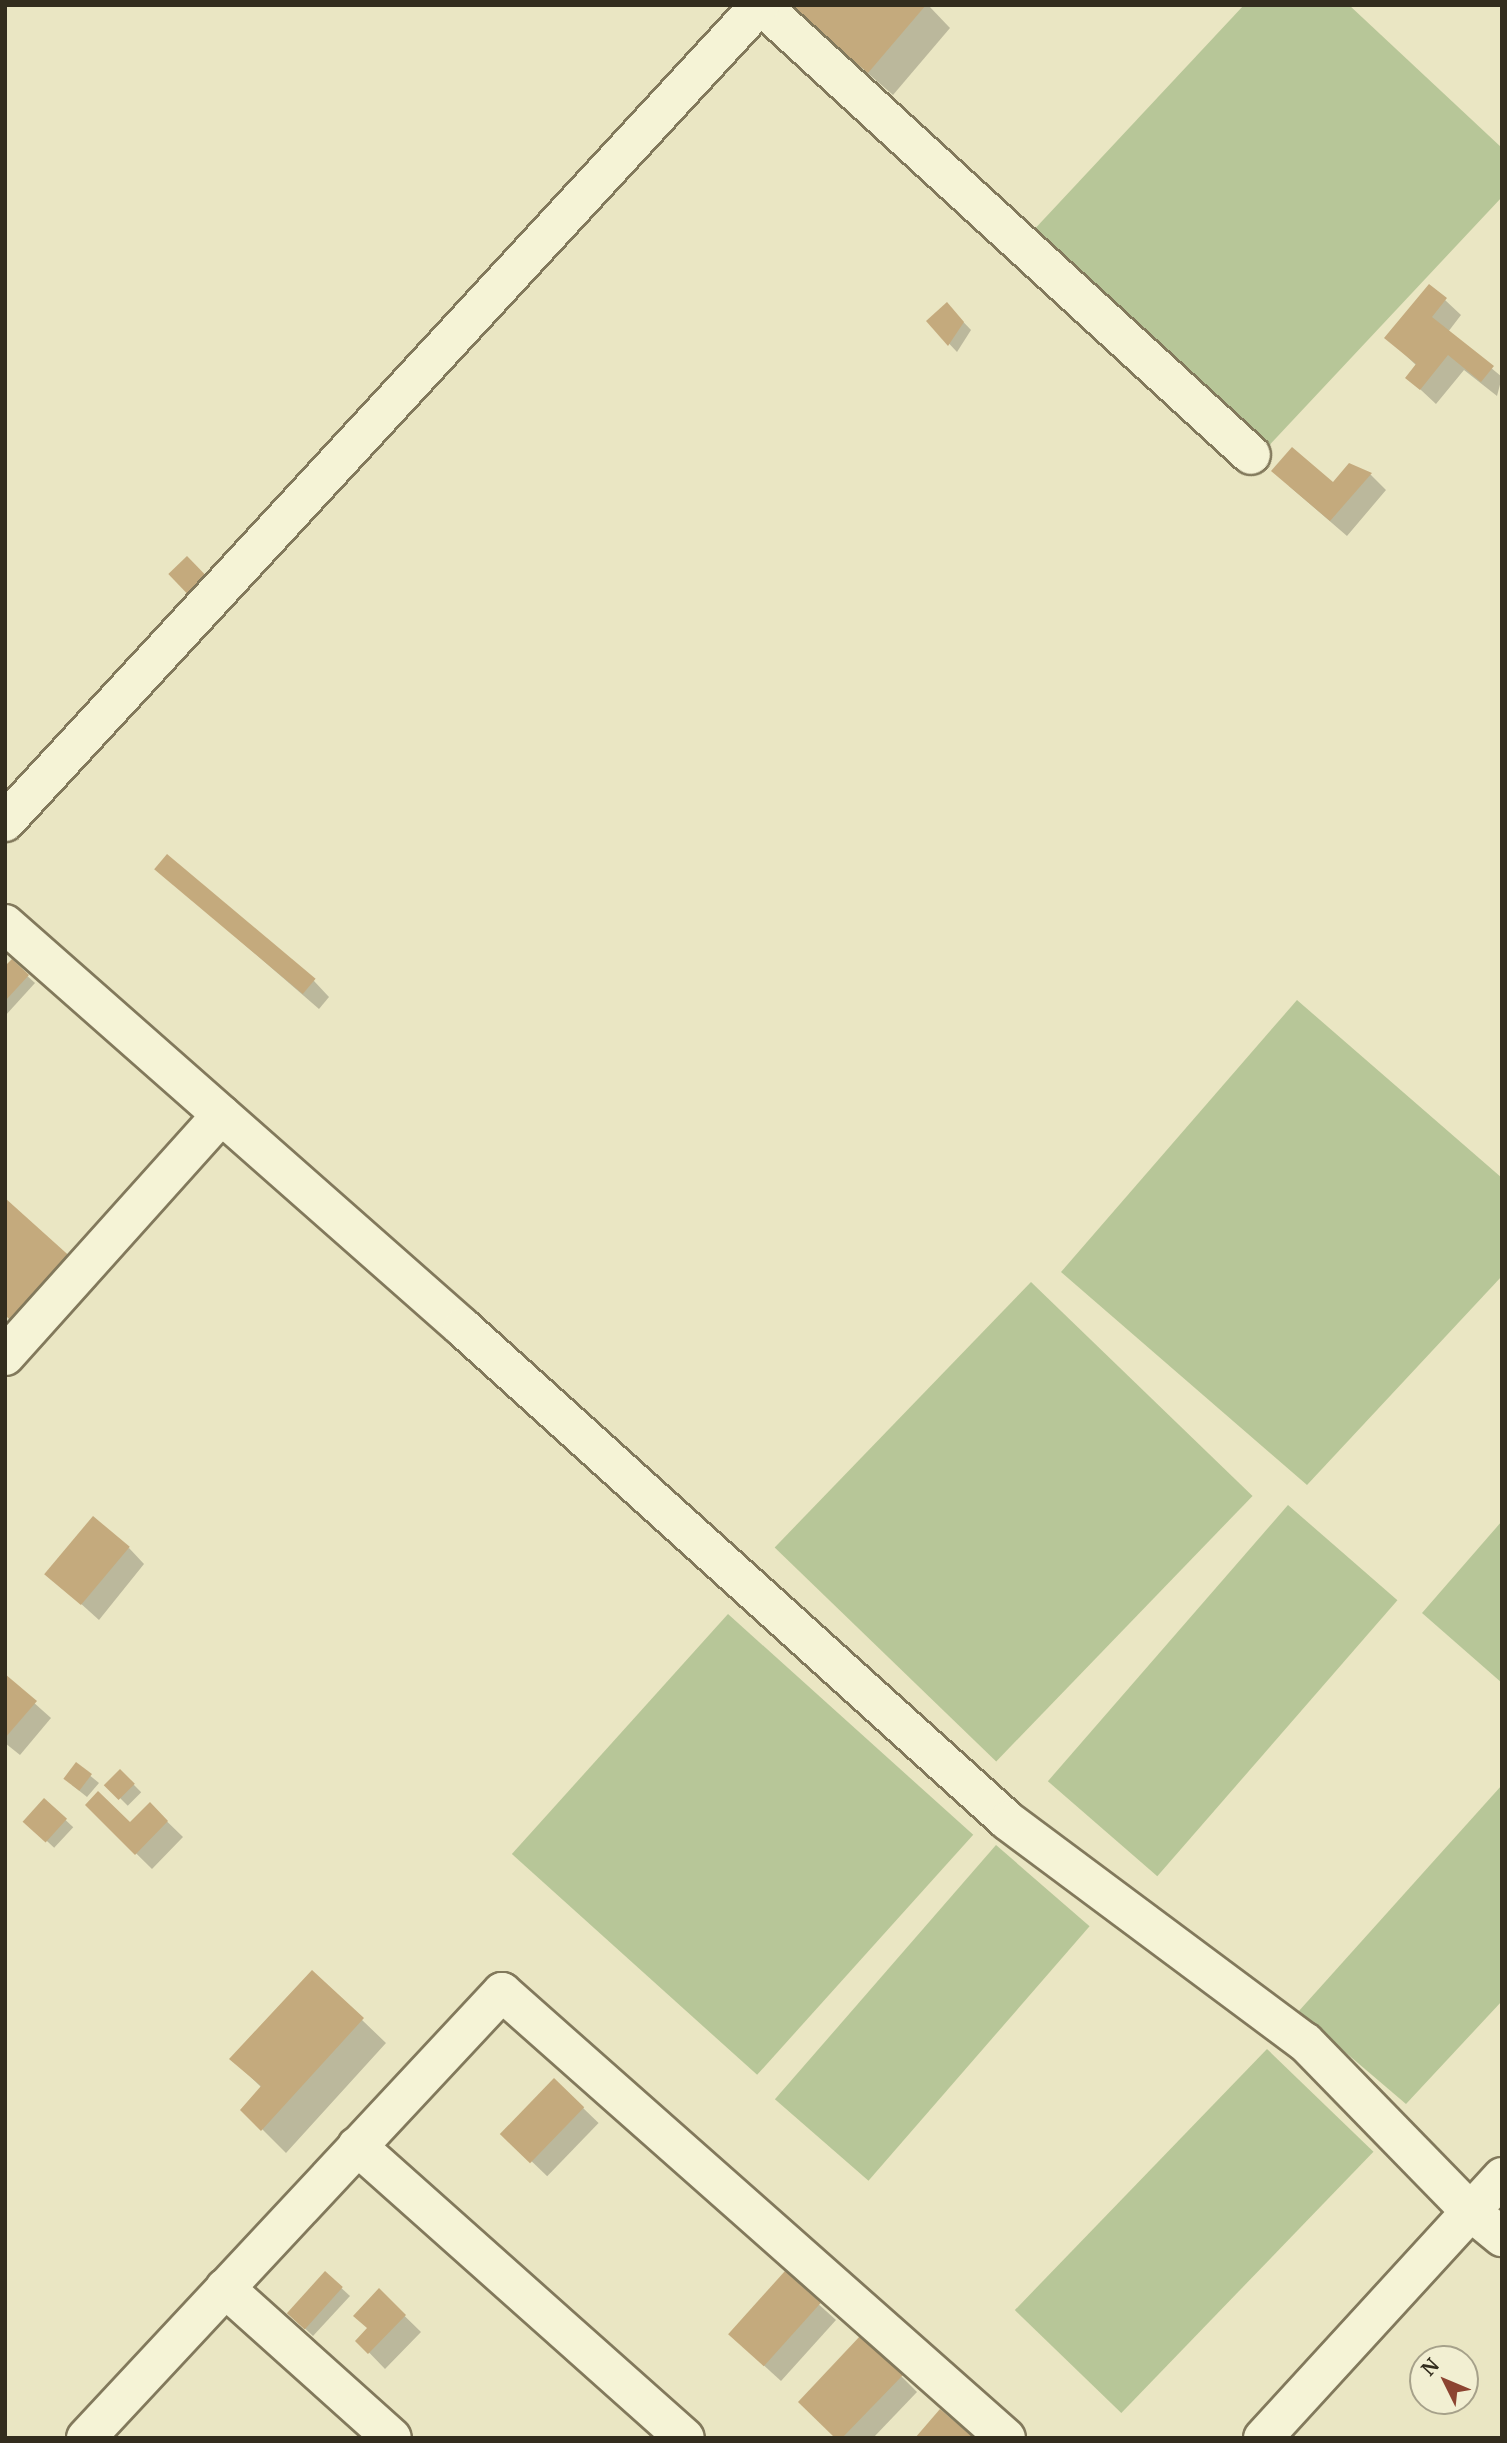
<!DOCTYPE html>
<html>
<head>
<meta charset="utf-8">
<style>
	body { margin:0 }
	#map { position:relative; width:1507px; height:2443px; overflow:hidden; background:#eae6c3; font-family:Merriweather,serif }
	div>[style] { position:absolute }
	.green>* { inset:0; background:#b7c698; transform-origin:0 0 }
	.shadow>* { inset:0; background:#0003; transform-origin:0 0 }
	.building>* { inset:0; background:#c4aa7d; transform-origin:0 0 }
	.roads { filter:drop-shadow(2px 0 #82795c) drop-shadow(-2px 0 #82795c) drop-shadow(0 2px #82795c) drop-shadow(0 -2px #82795c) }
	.minor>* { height:38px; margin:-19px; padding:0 19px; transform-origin:19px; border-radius:19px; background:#f5f3d6 }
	span { translate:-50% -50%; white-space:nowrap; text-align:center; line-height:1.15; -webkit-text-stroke:5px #f2efd2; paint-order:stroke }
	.frame { position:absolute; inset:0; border:7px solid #332d1e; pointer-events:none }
	.north { position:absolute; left:1409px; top:2345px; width:70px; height:70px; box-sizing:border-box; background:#f2efd2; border:2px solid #a6a18a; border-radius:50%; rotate:313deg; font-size:19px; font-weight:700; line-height:28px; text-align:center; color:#332d1e }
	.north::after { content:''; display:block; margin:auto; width:24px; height:32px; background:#8c4431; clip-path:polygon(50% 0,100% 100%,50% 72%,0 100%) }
</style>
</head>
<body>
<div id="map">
	<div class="green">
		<i style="clip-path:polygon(1244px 5px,1349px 5px,1502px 148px,1502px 197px,1264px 451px,1030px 234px)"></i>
		<i style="clip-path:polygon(1297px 1000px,1502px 1178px,1502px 1276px,1307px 1485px,1061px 1272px)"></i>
		<i style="left:1031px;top:1282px;width:308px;height:369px;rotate:44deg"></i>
		<i style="left:1288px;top:1505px;width:145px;height:366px;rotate:41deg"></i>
		<i style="clip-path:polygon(1502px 1521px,1502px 1683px,1422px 1613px)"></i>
		<i style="left:728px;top:1614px;width:330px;height:323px;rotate:42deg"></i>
		<i style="clip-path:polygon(1502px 1785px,1502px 2001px,1406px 2104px,1298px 2012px)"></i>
		<i style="left:996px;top:1845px;width:124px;height:337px;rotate:41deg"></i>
		<i style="left:1267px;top:2049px;width:148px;height:363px;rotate:44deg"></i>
	</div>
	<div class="shadow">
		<i style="clip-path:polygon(789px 5px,928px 5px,950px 28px,893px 95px)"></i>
		<i style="clip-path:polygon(1445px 300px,1461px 315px,1448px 332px,1502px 377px,1497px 396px,1464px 370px,1436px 404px,1407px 377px,1417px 366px,1387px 338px)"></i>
		<i style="clip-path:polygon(954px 312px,971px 330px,957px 352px,928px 321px)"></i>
		<i style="clip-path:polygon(1350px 465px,1371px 475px,1386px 490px,1347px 536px,1289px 486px,1333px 485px)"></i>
		<i style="clip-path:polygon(157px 869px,314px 981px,329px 997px,319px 1009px)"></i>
		<i style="clip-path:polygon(12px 962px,35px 983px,5px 1016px,5px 969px)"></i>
		<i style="clip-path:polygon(5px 1200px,97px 1286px,41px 1348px,5px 1315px)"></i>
		<i style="clip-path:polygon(129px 1548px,144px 1564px,99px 1620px,48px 1574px)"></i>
		<i style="clip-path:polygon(5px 1677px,51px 1718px,20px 1755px,5px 1743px)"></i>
		<i style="clip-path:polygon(76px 1764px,99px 1783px,87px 1797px,72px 1785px)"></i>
		<i style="left:120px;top:1771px;width:30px;height:19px;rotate:45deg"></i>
		<i style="left:44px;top:1800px;width:40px;height:28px;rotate:43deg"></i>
		<i style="clip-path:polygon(87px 1805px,130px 1825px,150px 1805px,183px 1837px,152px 1869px)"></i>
		<i style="clip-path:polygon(312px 1972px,386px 2043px,286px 2153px,242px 2109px,262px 2088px,232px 2059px)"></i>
		<i style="left:554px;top:2080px;width:62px;height:74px;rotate:44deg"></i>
		<i style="clip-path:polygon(326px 2274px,350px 2296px,313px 2336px,297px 2321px)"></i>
		<i style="clip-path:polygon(785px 2274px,836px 2320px,781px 2381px,747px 2350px)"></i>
		<i style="clip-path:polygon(379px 2291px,421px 2332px,385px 2369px,358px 2341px,369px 2329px)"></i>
		<i style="clip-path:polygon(901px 2376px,917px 2392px,873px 2438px,837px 2438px)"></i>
	</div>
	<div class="building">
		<i style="clip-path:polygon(788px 5px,926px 5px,868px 73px)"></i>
		<i style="clip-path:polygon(1429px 284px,1447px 298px,1432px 317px,1494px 366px,1481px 382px,1448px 355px,1420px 390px,1405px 378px,1416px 364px,1384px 338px)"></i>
		<i style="clip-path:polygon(947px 302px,964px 322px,948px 346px,926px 321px)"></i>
		<i style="clip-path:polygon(1292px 447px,1333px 482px,1349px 463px,1372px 473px,1330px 521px,1271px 471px)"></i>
		<i style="left:187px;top:556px;width:30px;height:26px;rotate:46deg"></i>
		<i style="left:167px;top:854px;width:194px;height:20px;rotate:40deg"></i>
		<i style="clip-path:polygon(12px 959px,29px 975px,5px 1001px,5px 966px)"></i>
		<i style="clip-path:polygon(5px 1198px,75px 1261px,17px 1326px,5px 1315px)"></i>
		<i style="left:93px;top:1516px;width:48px;height:76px;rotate:40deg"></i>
		<i style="clip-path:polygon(5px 1674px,37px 1701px,5px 1738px)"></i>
		<i style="left:76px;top:1762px;width:20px;height:21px;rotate:37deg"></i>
		<i style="left:120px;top:1769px;width:21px;height:23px;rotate:45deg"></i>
		<i style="clip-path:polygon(98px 1791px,130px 1822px,150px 1802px,168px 1821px,135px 1855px,85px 1805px)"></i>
		<i style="left:44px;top:1798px;width:31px;height:32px;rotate:42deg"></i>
		<i style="clip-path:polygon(312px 1970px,364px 2018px,261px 2131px,240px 2110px,261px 2086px,229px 2059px)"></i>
		<i style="left:554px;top:2078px;width:42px;height:78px;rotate:44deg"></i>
		<i style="left:325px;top:2271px;width:24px;height:57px;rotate:42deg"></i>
		<i style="left:785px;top:2271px;width:48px;height:85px;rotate:42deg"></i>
		<i style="clip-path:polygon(379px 2288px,406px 2315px,368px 2354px,355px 2341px,367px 2328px,353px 2316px)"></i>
		<i style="clip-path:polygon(861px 2335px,903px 2375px,842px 2438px,835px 2438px,798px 2402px)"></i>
		<i style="clip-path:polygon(940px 2409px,974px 2438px,915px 2438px)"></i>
	</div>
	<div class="roads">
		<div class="minor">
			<i style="left:761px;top:5px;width:665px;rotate:42.56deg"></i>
			<i style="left:5px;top:822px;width:1112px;rotate:-47.26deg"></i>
			<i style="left:5px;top:924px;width:609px;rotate:41.41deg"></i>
			<i style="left:462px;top:1327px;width:736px;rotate:42.14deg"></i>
			<i style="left:1008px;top:1821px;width:370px;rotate:36.7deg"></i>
			<i style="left:1305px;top:2042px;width:235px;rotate:45.7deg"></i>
			<i style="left:1469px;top:2210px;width:43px;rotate:39.3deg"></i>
			<i style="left:5px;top:1356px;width:324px;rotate:-48.1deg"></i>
			<i style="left:357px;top:2146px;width:439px;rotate:41.7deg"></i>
			<i style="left:225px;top:2288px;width:224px;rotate:41.9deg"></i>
			<i style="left:86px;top:2438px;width:610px;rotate:-46.99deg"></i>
			<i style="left:502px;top:1992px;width:673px;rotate:41.51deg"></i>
			<i style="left:1263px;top:2438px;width:354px;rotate:-47.5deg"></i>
		</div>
	</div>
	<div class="frame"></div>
	<div class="north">N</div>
</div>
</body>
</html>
